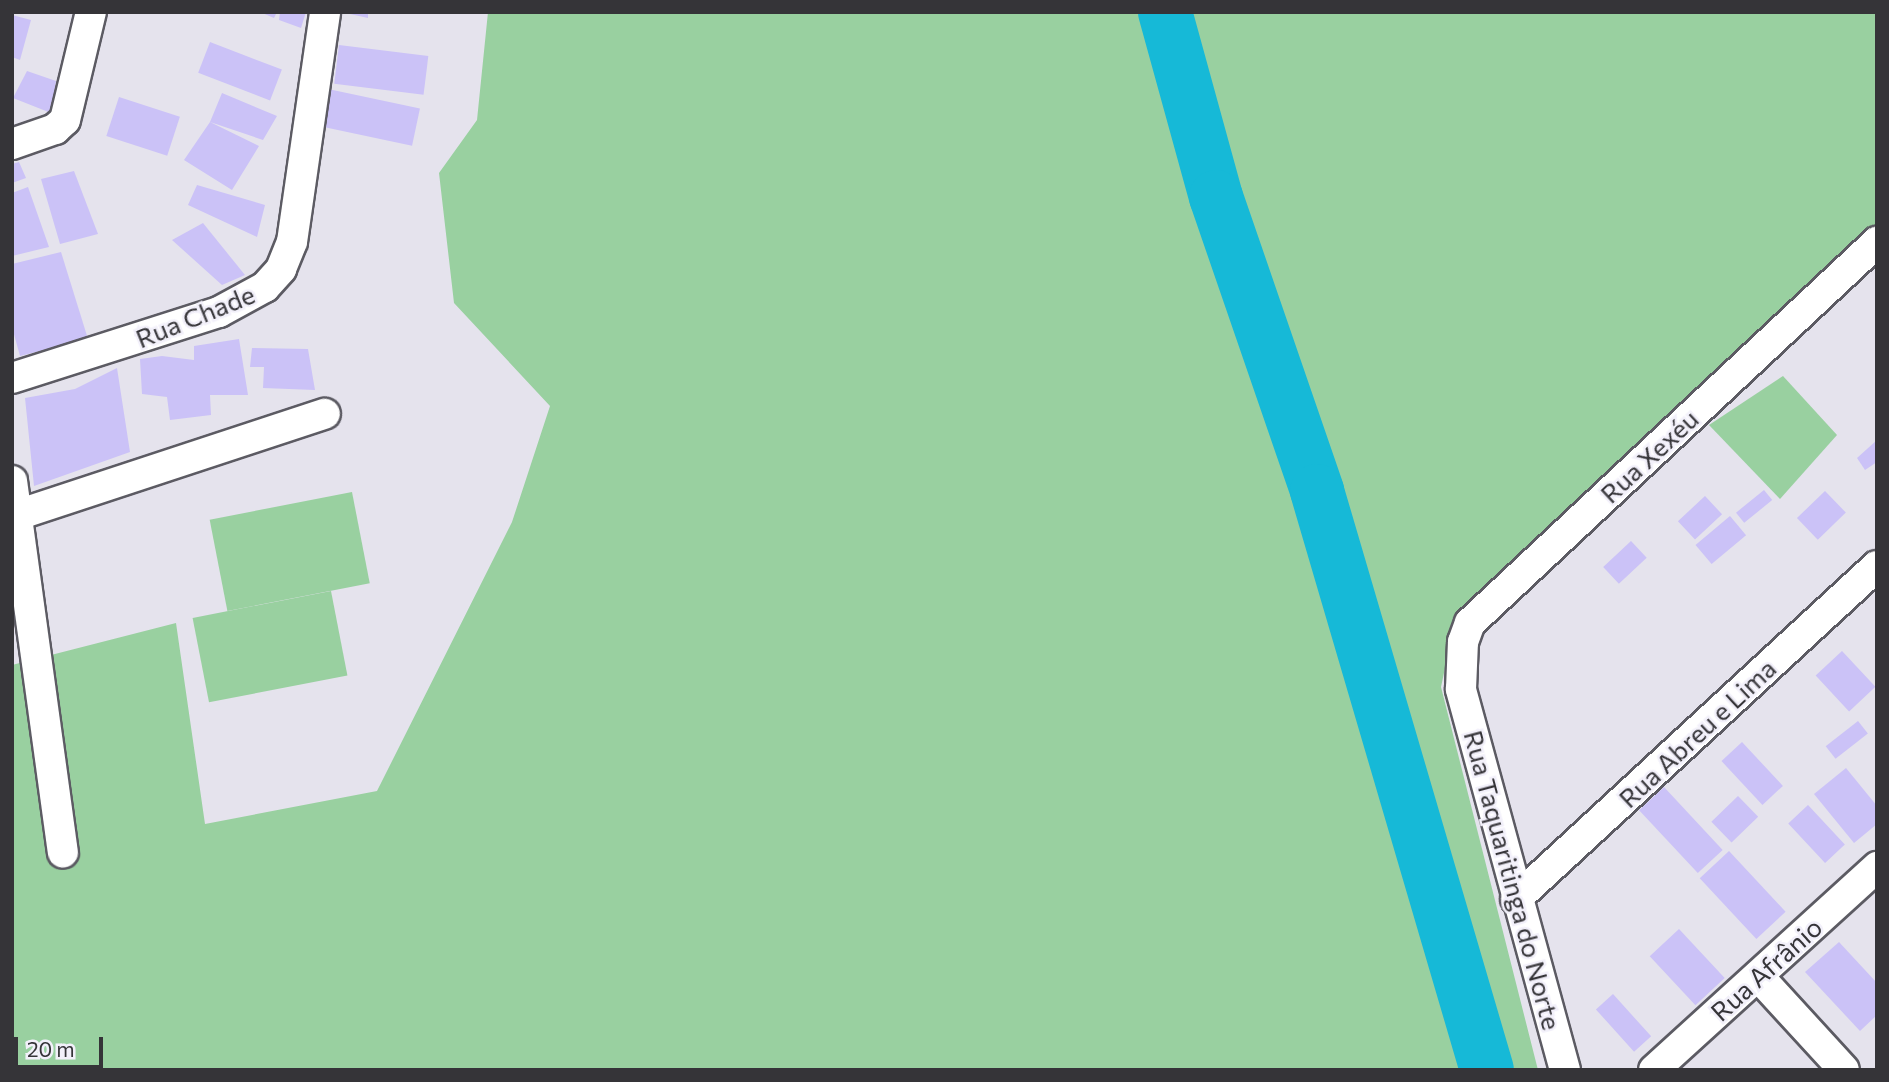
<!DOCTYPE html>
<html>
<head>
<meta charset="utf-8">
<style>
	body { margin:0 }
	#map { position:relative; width:1889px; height:1082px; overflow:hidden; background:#e5e3ed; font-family:Commissioner,sans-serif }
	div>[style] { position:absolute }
	.green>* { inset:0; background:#99d0a0; transform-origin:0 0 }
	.river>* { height:54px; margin:-27px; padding:0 27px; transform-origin:27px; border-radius:27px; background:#16b9d7 }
	.building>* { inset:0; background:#cbc2f7; transform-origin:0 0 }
	.roads { filter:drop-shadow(2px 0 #5c5b63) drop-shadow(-2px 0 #5c5b63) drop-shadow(0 2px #5c5b63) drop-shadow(0 -2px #5c5b63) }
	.minor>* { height:30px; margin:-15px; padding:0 15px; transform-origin:15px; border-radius:15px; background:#fff }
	span { translate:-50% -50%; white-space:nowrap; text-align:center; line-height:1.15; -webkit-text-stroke:5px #f2f0fa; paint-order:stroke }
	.street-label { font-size:26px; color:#353438 }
	.frame { position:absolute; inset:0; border:14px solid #353438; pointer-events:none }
	.scale { position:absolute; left:14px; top:1037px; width:89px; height:32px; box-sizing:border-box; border:4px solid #353438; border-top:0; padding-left:9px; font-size:21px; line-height:24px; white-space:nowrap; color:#353438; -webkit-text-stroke:5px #f2f0fa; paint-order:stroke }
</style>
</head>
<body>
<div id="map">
	<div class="green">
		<i style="clip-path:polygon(488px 12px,1877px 12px,1877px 232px,1451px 640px,1441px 687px,1538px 1070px,12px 1070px,12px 665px,176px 623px,205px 824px,377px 791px,512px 522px,550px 406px,454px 303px,439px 173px,477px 120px)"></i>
		<i style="clip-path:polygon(1783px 376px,1837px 435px,1780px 499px,1709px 425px)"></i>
		<i style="left:352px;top:492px;width:93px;height:145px;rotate:79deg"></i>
		<i style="left:331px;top:591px;width:86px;height:141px;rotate:79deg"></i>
	</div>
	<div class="river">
		<i style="left:1165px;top:12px;width:192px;rotate:74.6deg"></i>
		<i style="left:1216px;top:197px;width:311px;rotate:71deg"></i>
		<i style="left:1317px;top:491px;width:603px;rotate:73.64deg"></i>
	</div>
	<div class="building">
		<i style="clip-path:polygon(260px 12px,277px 12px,274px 18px)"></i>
		<i style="clip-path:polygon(280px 12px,306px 12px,301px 28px,279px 20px)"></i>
		<i style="clip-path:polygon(341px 12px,368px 12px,368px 18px)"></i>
		<i style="clip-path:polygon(12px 15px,31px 20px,20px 60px,12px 57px)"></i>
		<i style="left:210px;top:42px;width:77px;height:33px;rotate:21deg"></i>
		<i style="left:339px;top:45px;width:90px;height:39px;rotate:7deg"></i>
		<i style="clip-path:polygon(27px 71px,56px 81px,51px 113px,13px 98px)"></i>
		<i style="left:328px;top:89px;width:94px;height:38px;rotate:12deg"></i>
		<i style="clip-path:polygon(222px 93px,277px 116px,263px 140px,210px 122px,259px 146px,232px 190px,184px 160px,210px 122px)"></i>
		<i style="left:119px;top:97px;width:64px;height:41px;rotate:18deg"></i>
		<i style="clip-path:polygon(19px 162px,26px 178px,12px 183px,12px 164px)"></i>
		<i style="clip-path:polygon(74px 171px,98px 234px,60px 244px,41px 179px)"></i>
		<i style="clip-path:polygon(197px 185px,265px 205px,257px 237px,188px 205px)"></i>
		<i style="clip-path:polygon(28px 187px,49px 247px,12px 256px,12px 193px)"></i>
		<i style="clip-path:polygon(203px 223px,245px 275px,222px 285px,172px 240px)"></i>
		<i style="clip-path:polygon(61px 252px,88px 339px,20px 356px,12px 327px,12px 264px)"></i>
		<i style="clip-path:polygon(239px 339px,248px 395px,210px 395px,211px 415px,170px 420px,167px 397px,142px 394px,140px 359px,162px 356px,194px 360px,194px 346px)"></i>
		<i style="clip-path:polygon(252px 348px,308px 349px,315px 390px,263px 388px,264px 367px,250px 367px)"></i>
		<i style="clip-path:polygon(117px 368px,130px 452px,34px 486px,25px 398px,75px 389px)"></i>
		<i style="clip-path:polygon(1877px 440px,1877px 462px,1865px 470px,1857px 458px)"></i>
		<i style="left:1764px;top:490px;width:13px;height:36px;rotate:51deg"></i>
		<i style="left:1825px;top:491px;width:30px;height:39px;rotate:46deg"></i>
		<i style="left:1705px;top:496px;width:25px;height:37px;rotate:47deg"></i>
		<i style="left:1730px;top:516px;width:25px;height:45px;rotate:50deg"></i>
		<i style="left:1631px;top:541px;width:23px;height:38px;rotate:47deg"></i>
		<i style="left:1842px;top:651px;width:49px;height:36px;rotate:47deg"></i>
		<i style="left:1858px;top:721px;width:16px;height:41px;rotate:52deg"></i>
		<i style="left:1742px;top:742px;width:60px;height:28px;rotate:47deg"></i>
		<i style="clip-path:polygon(1846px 768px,1877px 806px,1877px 824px,1854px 843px,1814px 794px)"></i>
		<i style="left:1664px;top:787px;width:86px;height:34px;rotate:47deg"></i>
		<i style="left:1738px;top:796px;width:29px;height:37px;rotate:46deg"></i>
		<i style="left:1808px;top:805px;width:54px;height:27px;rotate:47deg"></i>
		<i style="left:1729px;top:851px;width:83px;height:40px;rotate:47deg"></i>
		<i style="left:1679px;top:929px;width:67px;height:40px;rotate:47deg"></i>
		<i style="clip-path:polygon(1839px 942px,1877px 983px,1877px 1015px,1860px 1031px,1805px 972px)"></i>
		<i style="left:1613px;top:994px;width:57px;height:23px;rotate:48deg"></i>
	</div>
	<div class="roads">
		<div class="minor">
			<i style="left:12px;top:144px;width:46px;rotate:-19.2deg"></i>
			<i style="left:55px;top:129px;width:13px;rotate:-42deg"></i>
			<i style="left:65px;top:120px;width:111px;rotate:-76.5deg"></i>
			<i style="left:12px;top:378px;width:217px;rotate:-17.7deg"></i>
			<i style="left:219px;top:312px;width:52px;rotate:-28.5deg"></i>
			<i style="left:265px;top:287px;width:24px;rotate:-48deg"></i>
			<i style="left:281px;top:269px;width:29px;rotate:-68deg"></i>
			<i style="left:292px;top:242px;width:232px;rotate:-81.8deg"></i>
			<i style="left:12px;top:481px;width:375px;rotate:82.2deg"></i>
			<i style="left:17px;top:515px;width:324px;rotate:-18.2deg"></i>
			<i style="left:1516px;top:899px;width:491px;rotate:-42.7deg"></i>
			<i style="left:1758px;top:976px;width:127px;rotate:47.5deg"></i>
			<i style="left:1565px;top:1070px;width:395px;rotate:-105.3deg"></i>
			<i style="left:1461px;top:689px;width:47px;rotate:-87.6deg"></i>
			<i style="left:1463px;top:642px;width:20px;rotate:-70deg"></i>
			<i style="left:1470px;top:623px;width:558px;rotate:-43.11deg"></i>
			<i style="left:1654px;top:1070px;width:302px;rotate:-42.3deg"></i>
		</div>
	</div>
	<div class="street-label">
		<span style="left:195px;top:316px;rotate:-22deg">Rua Chade</span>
		<span style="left:1649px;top:456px;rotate:-43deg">Rua Xexéu</span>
		<span style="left:1697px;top:733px;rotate:-43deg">Rua Abreu e Lima</span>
		<span style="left:1513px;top:880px;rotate:75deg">Rua Taquaritinga do Norte</span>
		<span style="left:1766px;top:969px;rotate:-42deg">Rua Afrânio</span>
	</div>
	<div class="frame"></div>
	<div class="scale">20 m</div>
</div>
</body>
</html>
